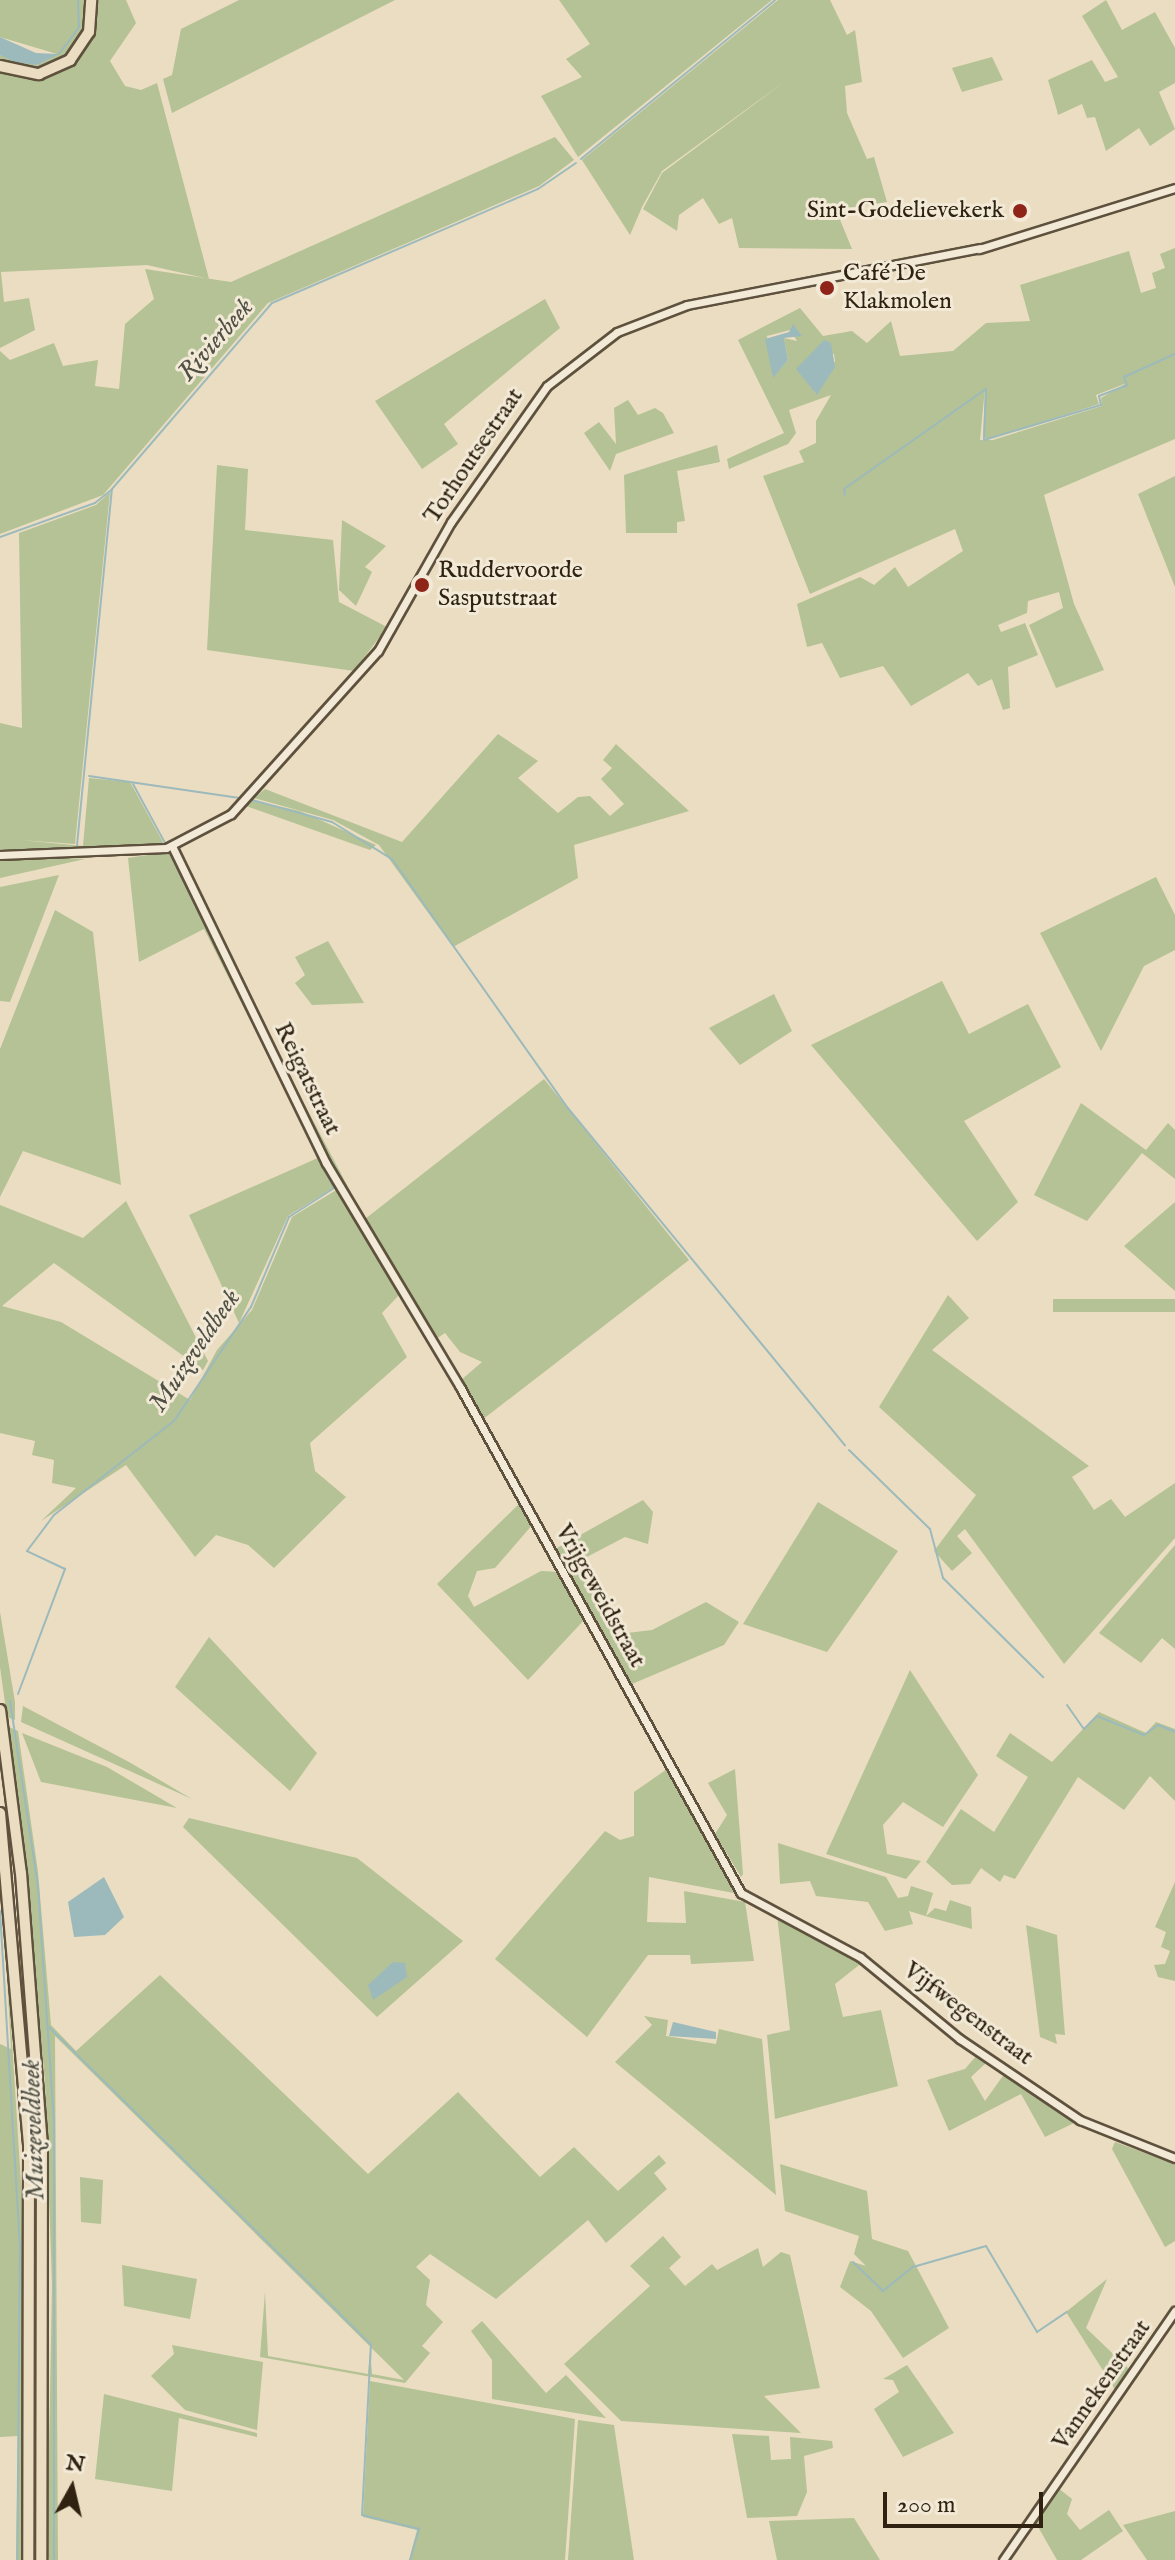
<!DOCTYPE html>
<html>
<head>
<meta charset="utf-8">
<style>
	body { margin:0 }
	#map { position:relative; width:1175px; height:2560px; overflow:hidden; background:#ebddc1; font-family:"IM FELL English",serif }
	div>[style] { position:absolute }
	.green>* { inset:0; background:#b4c295; transform-origin:0 0 }
	.water>* { inset:0; background:#9cbabc }
	.stream>* { height:2px; margin:-1px; padding:0 1px; transform-origin:1px; border-radius:1px; background:#9cbabc }
	.roads { filter:drop-shadow(2px 0 #5e513d) drop-shadow(-2px 0 #5e513d) drop-shadow(0 2px #5e513d) drop-shadow(0 -2px #5e513d) }
	.tertiary>* { height:7px; margin:-3.5px; padding:0 3.5px; transform-origin:3.5px; border-radius:3.5px; background:#f2e9d7 }
	.motorway>* { height:10px; margin:-5px; padding:0 5px; transform-origin:5px; border-radius:5px; background:#ebddc1 }
	.dots>* { width:22px; height:22px; translate:-50% -50%; box-sizing:border-box; border:4px solid #f2e9d7; border-radius:50% }
	span { translate:-50% -50%; white-space:nowrap; text-align:center; line-height:1.15; -webkit-text-stroke:6px #f2e9d7; paint-order:stroke }
	.poi-label { font-size:24px; color:#2f2211 }
	.right { translate:-100% -50%; text-align:right }
	.left { translate:0 -50%; text-align:left }
	.street-label { font-size:24px; color:#2f2211 }
	.water-label { font-size:26px; color:#505044; font-style:italic }
	.north { position:absolute; left:32px; top:2448px; width:80px; height:80px; -webkit-text-stroke:6px #f2e9d7; paint-order:stroke; rotate:8deg; font-size:22px; font-weight:700; line-height:32px; text-align:center; color:#2f2211 }
	.north::after { content:''; display:block; margin:auto; width:28px; height:36px; background:#2f2211; clip-path:polygon(50% 0,100% 100%,50% 72%,0 100%) }
	.scale { position:absolute; left:883px; top:2492px; width:160px; height:36px; box-sizing:border-box; border:4px solid #2f2211; border-top:0; padding-left:10px; font-size:24px; line-height:28px; white-space:nowrap; color:#2f2211; -webkit-text-stroke:6px #f2e9d7; paint-order:stroke }
</style>
</head>
<body>
<div id="map">
	<div class="green">
		<i style="clip-path:polygon(0 0,87px 0,84px 34px,60px 62px,36px 70px,0 62px,0 55px,37px 65px,57px 54px,0 37px)"></i>
		<i style="clip-path:polygon(93px 0,126px 0,136px 23px,110px 61px,125px 86px,141px 90px,157px 83px,209px 279px,147px 265px,1px 272px,4px 302px,29px 298px,35px 330px,0 348px,0 67px,32px 76px,78px 55px)"></i>
		<i style="clip-path:polygon(239px 0,395px 0,172px 113px,163px 79px,172px 75px,181px 29px)"></i>
		<i style="clip-path:polygon(559px 0,772px 0,578px 157px,541px 96px,582px 77px,566px 59px,590px 44px)"></i>
		<i style="clip-path:polygon(778px 0,830px 0,847px 35px,855px 30px,862px 82px,845px 86px,847px 113px,867px 159px,874px 157px,887px 202px,836px 210px,852px 249px,739px 248px,732px 218px,719px 224px,703px 198px,679px 215px,677px 231px,643px 209px,662px 173px,784px 82px,662px 171px,642px 207px,630px 235px,582px 160px)"></i>
		<i style="clip-path:polygon(1106px 0,1122px 30px,1155px 12px,1175px 48px,1175px 83px,1159px 92px,1175px 129px,1150px 146px,1139px 128px,1106px 151px,1095px 117px,1087px 118px,1082px 104px,1058px 115px,1056px 107px,1048px 80px,1092px 60px,1105px 82px,1118px 77px,1082px 16px)"></i>
		<i style="clip-path:polygon(992px 57px,1003px 80px,962px 92px,952px 68px)"></i>
		<i style="clip-path:polygon(555px 137px,574px 160px,539px 186px,268px 303px,103px 495px,0 534px,0 351px,10px 360px,54px 343px,63px 366px,98px 360px,95px 386px,119px 389px,125px 324px,154px 299px,145px 269px,231px 282px)"></i>
		<i style="clip-path:polygon(evenodd,1175px 248px,1175px 439px,1044px 495px,1074px 604px,1104px 670px,1056px 688px,1029px 625px,1063px 608px,1059px 592px,1028px 601px,1027px 613px,998px 625px,1001px 632px,1025px 623px,1038px 655px,1008px 667px,1010px 708px,1003px 710px,992px 679px,978px 686px,968px 673px,911px 706px,883px 666px,840px 678px,822px 643px,807px 647px,797px 604px,860px 577px,874px 585px,895px 567px,908px 587px,963px 551px,955px 529px,810px 594px,763px 476px,804px 462px,799px 451px,816px 443px,816px 421px,831px 395px,789px 410px,796px 433px,788px 444px,729px 469px,727px 459px,784px 433px,738px 340px,800px 308px,823px 336px,852px 331px,867px 343px,891px 321px,900px 356px,953px 351px,986px 323px,1030px 321px,1020px 285px,1129px 251px,1141px 293px,1156px 288px,1152px 273px,1165px 268px,1160px 254px,1175px 248px,790px 330px,797px 341px,784px 338px,788px 360px,773px 377px,767px 336px,790px 330px,1175px 248px,815px 351px,834px 354px,835px 361px,816px 394px,799px 368px,815px 351px,1175px 248px,1127px 383px,1101px 398px,1102px 406px,993px 440px,980px 440px,985px 388px,983px 437px,989px 439px,1099px 404px,1096px 395px,1127px 383px)"></i>
		<i style="clip-path:polygon(545px 299px,560px 328px,444px 424px,458px 444px,422px 469px,375px 401px)"></i>
		<i style="clip-path:polygon(628px 400px,638px 415px,655px 408px,663px 413px,674px 433px,616px 454px,610px 471px,584px 433px,599px 422px,616px 444px,614px 408px)"></i>
		<i style="clip-path:polygon(717px 445px,720px 462px,677px 471px,685px 521px,677px 522px,677px 533px,626px 533px,624px 475px)"></i>
		<i style="clip-path:polygon(217px 465px,248px 469px,245px 530px,333px 540px,339px 602px,387px 627px,354px 671px,207px 650px)"></i>
		<i style="clip-path:polygon(1175px 476px,1175px 587px,1138px 494px)"></i>
		<i style="clip-path:polygon(110px 492px,75px 844px,20px 840px,83px 846px,89px 778px,130px 782px,164px 844px,0 850px,0 723px,22px 728px,19px 533px,96px 505px)"></i>
		<i style="clip-path:polygon(342px 520px,386px 546px,365px 567px,372px 572px,356px 606px,339px 590px)"></i>
		<i style="clip-path:polygon(498px 734px,538px 761px,518px 778px,558px 813px,578px 797px,590px 796px,610px 816px,624px 804px,601px 779px,612px 768px,603px 760px,616px 744px,689px 811px,574px 845px,578px 878px,453px 947px,379px 845px,333px 820px,254px 798px,265px 789px,402px 842px)"></i>
		<i style="clip-path:polygon(251px 800px,300px 811px,376px 845px,370px 850px,246px 806px)"></i>
		<i style="clip-path:polygon(167px 852px,172px 855px,317px 1153px,204px 929px,139px 962px,128px 858px)"></i>
		<i style="clip-path:polygon(0 859px,55px 857px,85px 859px,0 878px)"></i>
		<i style="clip-path:polygon(59px 875px,10px 1002px,0 1001px,0 887px)"></i>
		<i style="clip-path:polygon(1156px 877px,1175px 915px,1175px 950px,1144px 966px,1101px 1051px,1040px 933px)"></i>
		<i style="clip-path:polygon(55px 910px,93px 932px,121px 1185px,23px 1151px,0 1197px,0 1049px)"></i>
		<i style="clip-path:polygon(328px 941px,364px 1003px,312px 1005px,295px 983px,305px 975px,295px 957px)"></i>
		<i style="clip-path:polygon(942px 981px,969px 1034px,1028px 1004px,1061px 1067px,964px 1121px,1018px 1202px,977px 1241px,811px 1045px)"></i>
		<i style="clip-path:polygon(244px 990px,365px 1219px,544px 1079px,689px 1260px,482px 1420px,460px 1381px,482px 1362px,460px 1352px,445px 1333px,436px 1339px,325px 1157px)"></i>
		<i style="clip-path:polygon(774px 994px,792px 1031px,740px 1065px,709px 1028px)"></i>
		<i style="clip-path:polygon(1081px 1103px,1146px 1150px,1168px 1123px,1175px 1130px,1175px 1179px,1142px 1153px,1087px 1221px,1034px 1195px)"></i>
		<i style="clip-path:polygon(320px 1157px,336px 1186px,288px 1216px,239px 1323px,189px 1215px)"></i>
		<i style="clip-path:polygon(338px 1189px,400px 1294px,382px 1313px,407px 1357px,310px 1443px,315px 1471px,346px 1497px,274px 1568px,248px 1545px,216px 1535px,195px 1557px,126px 1465px,41px 1521px,76px 1488px,52px 1483px,54px 1460px,32px 1455px,35px 1441px,0 1433px,0 1205px,83px 1238px,126px 1201px,208px 1361px,203px 1370px,54px 1263px,2px 1306px,61px 1322px,190px 1400px,217px 1350px,252px 1310px,292px 1217px)"></i>
		<i style="clip-path:polygon(1175px 1202px,1175px 1291px,1124px 1246px)"></i>
		<i style="clip-path:polygon(948px 1295px,969px 1318px,932px 1350px,1089px 1466px,1072px 1477px,1094px 1510px,1111px 1499px,1125px 1517px,1175px 1483px,1175px 1538px,1064px 1664px,965px 1529px,957px 1536px,972px 1553px,952px 1571px,934px 1551px,976px 1495px,879px 1407px)"></i>
		<i style="left:1175px;top:1299px;width:13px;height:122px;rotate:90deg"></i>
		<i style="clip-path:polygon(643px 1500px,653px 1512px,648px 1544px,625px 1537px,583px 1559px,627px 1633px,652px 1630px,706px 1602px,739px 1622px,724px 1645px,632px 1684px,555px 1549px)"></i>
		<i style="clip-path:polygon(521px 1502px,533px 1524px,495px 1568px,477px 1571px,468px 1596px,474px 1607px,541px 1571px,560px 1572px,586px 1618px,528px 1680px,437px 1584px)"></i>
		<i style="clip-path:polygon(818px 1502px,898px 1551px,827px 1652px,743px 1624px)"></i>
		<i style="clip-path:polygon(1175px 1545px,1175px 1649px,1162px 1638px,1141px 1663px,1099px 1633px)"></i>
		<i style="clip-path:polygon(0 1612px,15px 1702px,15px 1720px,7px 1717px,0 1667px)"></i>
		<i style="clip-path:polygon(209px 1637px,317px 1753px,290px 1791px,175px 1687px)"></i>
		<i style="clip-path:polygon(910px 1670px,978px 1775px,943px 1827px,903px 1802px,883px 1825px,887px 1854px,921px 1861px,906px 1879px,826px 1854px)"></i>
		<i style="clip-path:polygon(23px 1706px,129px 1762px,192px 1799px,21px 1722px)"></i>
		<i style="clip-path:polygon(1099px 1712px,1146px 1733px,1156px 1722px,1175px 1729px,1175px 1801px,1150px 1776px,1124px 1810px,1078px 1777px,1015px 1879px,1004px 1875px,1000px 1882px,981px 1868px,970px 1884px,952px 1885px,926px 1862px,961px 1809px,994px 1832px,1028px 1777px,996px 1756px,1010px 1733px,1052px 1762px)"></i>
		<i style="clip-path:polygon(9px 1727px,18px 1731px,38px 1872px,51px 2025px,76px 2051px,160px 1975px,368px 2174px,458px 2092px,540px 2177px,574px 2147px,618px 2191px,659px 2155px,666px 2163px,654px 2173px,667px 2189px,606px 2243px,588px 2220px,496px 2299px,430px 2254px,416px 2267px,430px 2280px,426px 2305px,443px 2322px,422px 2346px,430px 2353px,405px 2383px,260px 2357px,265px 2292px,268px 2356px,368px 2374px,370px 2350px,372px 2374px,404px 2380px,55px 2036px,58px 2560px,47px 2560px,52px 2284px,45px 2081px)"></i>
		<i style="clip-path:polygon(22px 1733px,107px 1767px,177px 1808px,41px 1782px)"></i>
		<i style="clip-path:polygon(670px 1767px,739px 1894px,649px 1877px,647px 1922px,686px 1923px,684px 1891px,745px 1902px,754px 1961px,691px 1964px,690px 1955px,648px 1955px,587px 2037px,495px 1959px,605px 1831px,620px 1840px,634px 1836px,634px 1792px)"></i>
		<i style="clip-path:polygon(735px 1769px,743px 1874px,741px 1877px,715px 1834px,727px 1815px,708px 1783px)"></i>
		<i style="clip-path:polygon(189px 1818px,357px 1858px,463px 1941px,377px 2017px,183px 1827px)"></i>
		<i style="clip-path:polygon(778px 1843px,886px 1877px,898px 1898px,908px 1896px,911px 1886px,933px 1893px,926px 1916px,935px 1908px,946px 1911px,950px 1900px,971px 1907px,972px 1929px,925px 1916px,909px 1911px,913px 1924px,885px 1931px,868px 1902px,816px 1896px,810px 1881px,780px 1884px)"></i>
		<i style="clip-path:polygon(0 1850px,25px 2247px,22px 2560px,16px 2560px,18px 2436px,0 2437px,0 2044px,11px 2049px)"></i>
		<i style="clip-path:polygon(1175px 1882px,1175px 1981px,1158px 1977px,1154px 1965px,1165px 1964px,1170px 1951px,1161px 1947px,1166px 1932px,1155px 1927px)"></i>
		<i style="clip-path:polygon(777px 1915px,863px 1962px,835px 1984px,843px 2017px,881px 2010px,898px 2086px,775px 2119px,767px 2035px,790px 2030px)"></i>
		<i style="clip-path:polygon(1026px 1925px,1057px 1935px,1065px 2035px,1055px 2034px,1057px 2044px,1040px 2037px)"></i>
		<i style="clip-path:polygon(644px 2016px,668px 2020px,666px 2036px,716px 2044px,719px 2029px,762px 2039px,776px 2195px,615px 2062px,652px 2025px)"></i>
		<i style="clip-path:polygon(977px 2055px,987px 2062px,971px 2077px,985px 2101px,1005px 2073px,1076px 2122px,1045px 2137px,1021px 2094px,949px 2131px,927px 2080px,965px 2069px)"></i>
		<i style="clip-path:polygon(1115px 2142px,1175px 2164px,1175px 2241px,1165px 2247px,1112px 2149px)"></i>
		<i style="clip-path:polygon(780px 2164px,867px 2191px,872px 2239px,908px 2251px,949px 2328px,903px 2358px,871px 2311px,840px 2287px,850px 2261px,866px 2266px,854px 2254px,859px 2236px,785px 2211px)"></i>
		<i style="clip-path:polygon(80px 2177px,103px 2180px,101px 2224px,81px 2222px)"></i>
		<i style="clip-path:polygon(663px 2236px,681px 2257px,669px 2268px,685px 2286px,712px 2264px,717px 2270px,758px 2248px,763px 2267px,781px 2252px,790px 2255px,820px 2388px,764px 2396px,801px 2433px,621px 2421px,564px 2364px,650px 2286px,630px 2266px)"></i>
		<i style="clip-path:polygon(122px 2265px,197px 2279px,190px 2319px,124px 2306px)"></i>
		<i style="clip-path:polygon(1107px 2279px,1086px 2328px,1130px 2370px,1150px 2342px,1084px 2440px,1082px 2440px,1116px 2391px,1066px 2312px)"></i>
		<i style="clip-path:polygon(482px 2321px,546px 2393px,566px 2375px,606px 2418px,492px 2399px,492px 2360px,471px 2331px)"></i>
		<i style="clip-path:polygon(172px 2345px,263px 2362px,257px 2430px,185px 2410px,151px 2376px,174px 2354px)"></i>
		<i style="clip-path:polygon(907px 2365px,954px 2433px,903px 2457px,874px 2409px,899px 2392px,893px 2380px,883px 2379px)"></i>
		<i style="clip-path:polygon(370px 2381px,575px 2419px,565px 2560px,409px 2560px,417px 2530px,363px 2517px)"></i>
		<i style="clip-path:polygon(104px 2394px,257px 2433px,257px 2437px,179px 2418px,172px 2491px,95px 2479px)"></i>
		<i style="clip-path:polygon(578px 2420px,614px 2425px,634px 2560px,568px 2560px)"></i>
		<i style="clip-path:polygon(732px 2434px,769px 2436px,771px 2460px,791px 2459px,790px 2437px,832px 2441px,833px 2448px,804px 2456px,807px 2492px,797px 2516px,747px 2518px)"></i>
		<i style="clip-path:polygon(1058px 2488px,1072px 2499px,1067px 2514px,1080px 2530px,1109px 2510px,1123px 2531px,1081px 2560px,1057px 2560px,1037px 2525px,1026px 2533px)"></i>
		<i style="clip-path:polygon(1175px 2511px,1175px 2560px,1147px 2560px,1123px 2525px)"></i>
		<i style="clip-path:polygon(854px 2518px,880px 2560px,777px 2560px,769px 2521px)"></i>
	</div>
	<div class="water">
		<i style="clip-path:polygon(0 37px,36px 53px,59px 54px,37px 65px,15px 62px,0 55px)"></i>
		<i style="clip-path:polygon(793px 324px,802px 336px,784px 338px,788px 360px,773px 378px,765px 339px,789px 332px)"></i>
		<i style="clip-path:polygon(824px 340px,831px 343px,835px 367px,817px 395px,796px 369px)"></i>
		<i style="clip-path:polygon(104px 1877px,124px 1917px,105px 1935px,74px 1937px,68px 1902px)"></i>
		<i style="clip-path:polygon(393px 1962px,405px 1963px,407px 1977px,373px 2000px,368px 1985px)"></i>
		<i style="clip-path:polygon(673px 2022px,716px 2032px,716px 2039px,669px 2036px)"></i>
	</div>
	<div class="stream">
		<i style="left:59px;top:54px;width:34px;rotate:-53deg"></i>
		<i style="left:79px;top:27px;width:27px;rotate:-92deg"></i>
		<i style="left:581px;top:159px;width:251px;rotate:-39.3deg"></i>
		<i style="left:845px;top:495px;width:6px;rotate:-99deg"></i>
		<i style="left:844px;top:489px;width:174px;rotate:-35.2deg"></i>
		<i style="left:986px;top:389px;width:51px;rotate:92.2deg"></i>
		<i style="left:984px;top:440px;width:122px;rotate:-16.7deg"></i>
		<i style="left:1101px;top:405px;width:9px;rotate:-103deg"></i>
		<i style="left:1099px;top:396px;width:30px;rotate:-21deg"></i>
		<i style="left:1127px;top:385px;width:9px;rotate:-111deg"></i>
		<i style="left:1124px;top:377px;width:56px;rotate:-24.3deg"></i>
		<i style="left:0;top:537px;width:101px;rotate:-19.7deg"></i>
		<i style="left:95px;top:503px;width:22px;rotate:-39deg"></i>
		<i style="left:112px;top:489px;width:245px;rotate:-49.3deg"></i>
		<i style="left:272px;top:303px;width:289px;rotate:-23.2deg"></i>
		<i style="left:538px;top:189px;width:46px;rotate:-34.4deg"></i>
		<i style="left:89px;top:776px;width:152px;rotate:8.3deg"></i>
		<i style="left:133px;top:784px;width:67px;rotate:61.5deg"></i>
		<i style="left:252px;top:800px;width:83px;rotate:15.4deg"></i>
		<i style="left:332px;top:822px;width:70px;rotate:31.7deg"></i>
		<i style="left:392px;top:859px;width:304px;rotate:54.8deg"></i>
		<i style="left:567px;top:1107px;width:438px;rotate:50.6deg"></i>
		<i style="left:77px;top:845px;width:357px;rotate:-84.4deg"></i>
		<i style="left:849px;top:1450px;width:113px;rotate:44.3deg"></i>
		<i style="left:930px;top:1529px;width:51px;rotate:75.1deg"></i>
		<i style="left:943px;top:1578px;width:141px;rotate:44.7deg"></i>
		<i style="left:18px;top:1694px;width:134px;rotate:-69.4deg"></i>
		<i style="left:65px;top:1569px;width:42px;rotate:-154.7deg"></i>
		<i style="left:27px;top:1551px;width:45px;rotate:-53.1deg"></i>
		<i style="left:54px;top:1515px;width:152px;rotate:-38.1deg"></i>
		<i style="left:174px;top:1421px;width:138px;rotate:-56deg"></i>
		<i style="left:251px;top:1307px;width:98px;rotate:-67.1deg"></i>
		<i style="left:289px;top:1217px;width:54px;rotate:-32.8deg"></i>
		<i style="left:334px;top:1188px;width:369px;rotate:-116.1deg"></i>
		<i style="left:10px;top:1701px;width:188px;rotate:81.4deg"></i>
		<i style="left:38px;top:1887px;width:234px;rotate:86.1deg"></i>
		<i style="left:54px;top:2120px;width:440px;rotate:90deg"></i>
		<i style="left:1067px;top:1705px;width:29px;rotate:55deg"></i>
		<i style="left:1084px;top:1729px;width:18px;rotate:-45deg"></i>
		<i style="left:1097px;top:1716px;width:51px;rotate:22deg"></i>
		<i style="left:1144px;top:1735px;width:17px;rotate:-36deg"></i>
		<i style="left:1158px;top:1725px;width:18px;rotate:22deg"></i>
		<i style="left:0;top:1911px;width:333px;rotate:86.6deg"></i>
		<i style="left:20px;top:2243px;width:317px;rotate:90.5deg"></i>
		<i style="left:49px;top:2027px;width:452px;rotate:44.6deg"></i>
		<i style="left:371px;top:2344px;width:171px;rotate:93deg"></i>
		<i style="left:362px;top:2515px;width:59px;rotate:13.8deg"></i>
		<i style="left:419px;top:2529px;width:32px;rotate:106deg"></i>
		<i style="left:853px;top:2262px;width:42px;rotate:44deg"></i>
		<i style="left:883px;top:2291px;width:38px;rotate:-39deg"></i>
		<i style="left:913px;top:2267px;width:76px;rotate:-16deg"></i>
		<i style="left:986px;top:2246px;width:100px;rotate:59.3deg"></i>
		<i style="left:1037px;top:2332px;width:36px;rotate:-34deg"></i>
	</div>
	<div class="roads">
		<div class="tertiary">
			<i style="left:979px;top:249px;width:205px;rotate:-17.3deg"></i>
			<i style="left:172px;top:846px;width:352px;rotate:64.1deg"></i>
			<i style="left:326px;top:1163px;width:261px;rotate:59.1deg"></i>
			<i style="left:460px;top:1387px;width:579px;rotate:60.96deg"></i>
			<i style="left:741px;top:1893px;width:135px;rotate:28.3deg"></i>
			<i style="left:860px;top:1957px;width:129px;rotate:39.4deg"></i>
			<i style="left:960px;top:2039px;width:145px;rotate:34deg"></i>
			<i style="left:1080px;top:2120px;width:102px;rotate:21.8deg"></i>
			<i style="left:0;top:855px;width:166px;rotate:-2.4deg"></i>
			<i style="left:166px;top:848px;width:73px;rotate:-27.6deg"></i>
			<i style="left:231px;top:814px;width:219px;rotate:-48deg"></i>
			<i style="left:378px;top:651px;width:148px;rotate:-60.5deg"></i>
			<i style="left:451px;top:522px;width:166px;rotate:-54.8deg"></i>
			<i style="left:547px;top:386px;width:88px;rotate:-37.6deg"></i>
			<i style="left:617px;top:332px;width:75px;rotate:-21.1deg"></i>
			<i style="left:687px;top:305px;width:298px;rotate:-11deg"></i>
			<i style="left:1003px;top:2560px;width:303px;rotate:-55.4deg"></i>
		</div>
		<div class="motorway">
			<i style="left:0;top:66px;width:40px;rotate:12deg"></i>
			<i style="left:39px;top:74px;width:34px;rotate:-24deg"></i>
			<i style="left:70px;top:60px;width:34px;rotate:-56deg"></i>
			<i style="left:89px;top:32px;width:32px;rotate:-86deg"></i>
			<i style="left:0;top:1710px;width:164px;rotate:82.7deg"></i>
			<i style="left:21px;top:1873px;width:273px;rotate:85.6deg"></i>
			<i style="left:42px;top:2145px;width:415px;rotate:90.1deg"></i>
			<i style="left:0;top:1813px;width:334px;rotate:85deg"></i>
			<i style="left:29px;top:2146px;width:414px;rotate:90.1deg"></i>
		</div>
	</div>
	<div class="dots">
		<i style="left:1020px;top:211px;background:#8f2418"></i>
		<i style="left:827px;top:288px;background:#8f2418"></i>
		<i style="left:422px;top:585px;background:#8f2418"></i>
	</div>
	<div class="poi-label">
		<span class="right" style="left:1004px;top:211px">Sint-Godelievekerk</span>
		<span class="left" style="left:843px;top:288px">Café De<br>Klakmolen</span>
		<span class="left" style="left:438px;top:585px">Ruddervoorde<br>Sasputstraat</span>
	</div>
	<div class="street-label">
		<span style="left:474px;top:456px;rotate:-56deg">Torhoutsestraat</span>
		<span style="left:307px;top:1079px;rotate:64deg">Reigatstraat</span>
		<span style="left:600px;top:1596px;rotate:61deg">Vrijgeweidstraat</span>
		<span style="left:968px;top:2014px;rotate:37deg">Vijfwegenstraat</span>
		<span style="left:1102px;top:2385px;rotate:-55deg">Vannekenstraat</span>
	</div>
	<div class="water-label">
		<span style="left:216px;top:340px;rotate:-49deg">Rivierbeek</span>
		<span style="left:195px;top:1351px;rotate:-56deg">Muizeveldbeek</span>
		<span style="left:34px;top:2130px;rotate:-92deg">Muizeveldbeek</span>
	</div>
	<div class="north">N</div>
	<div class="scale">200 m</div>
</div>
</body>
</html>
